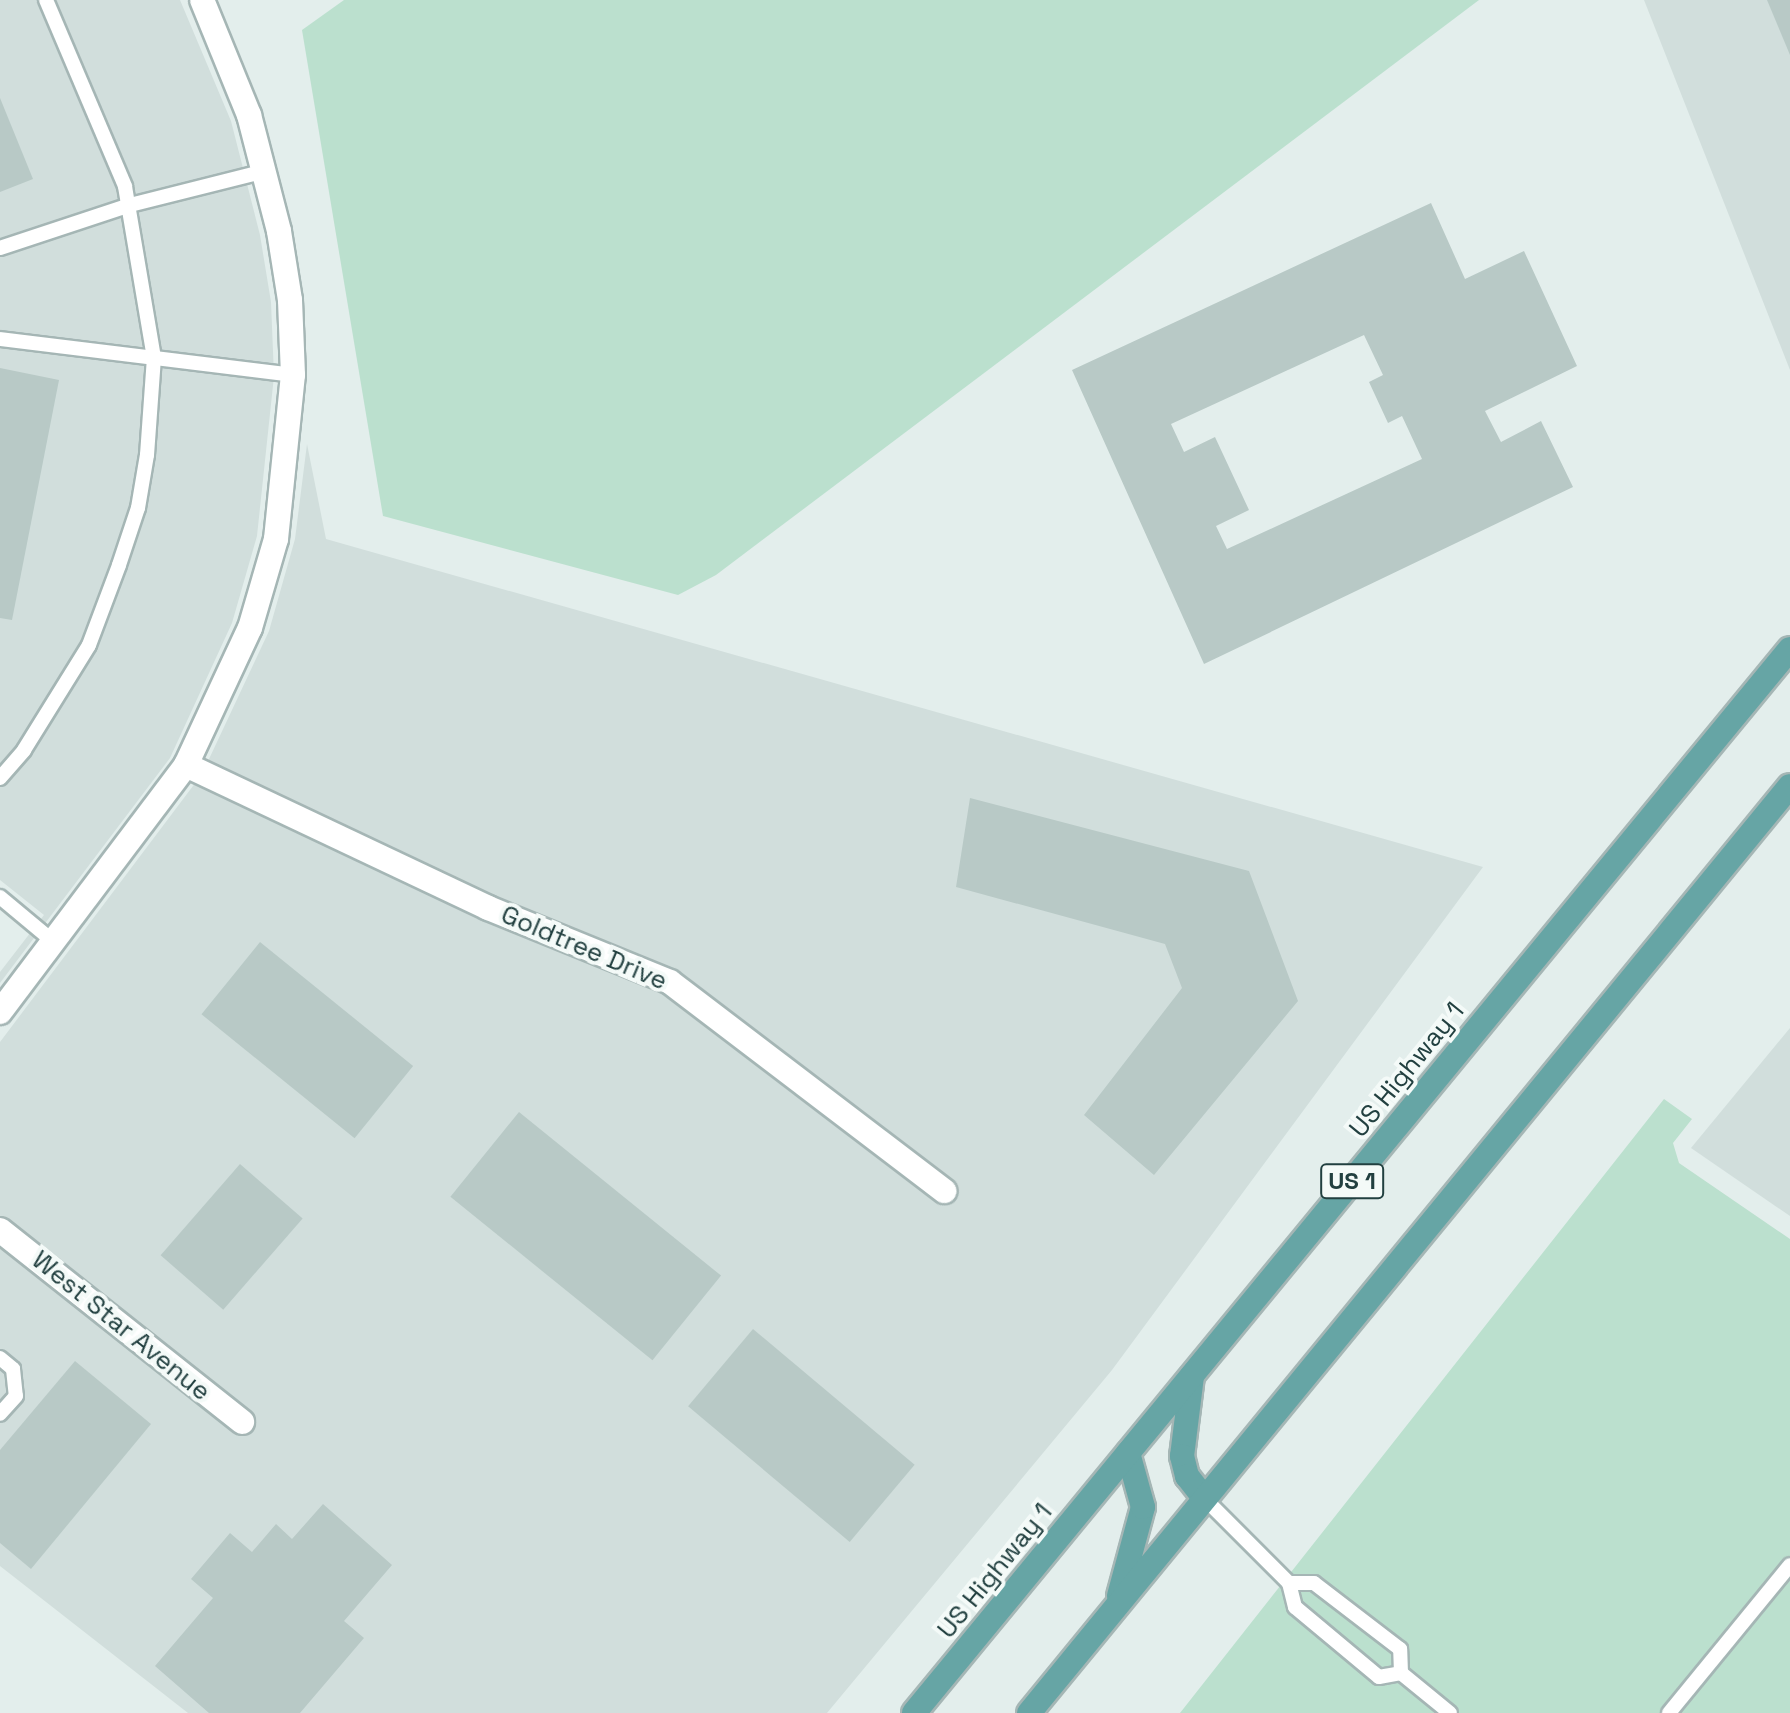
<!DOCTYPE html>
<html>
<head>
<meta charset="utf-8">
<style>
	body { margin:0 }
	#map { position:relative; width:1790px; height:1713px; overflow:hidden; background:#e3eeec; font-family:"Space Grotesk",sans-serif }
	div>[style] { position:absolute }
	.built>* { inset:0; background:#d1dedc }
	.green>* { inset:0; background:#bbe0ce }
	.building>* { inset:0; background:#b8c9c6; transform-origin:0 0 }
	.roads { filter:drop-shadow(2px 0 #a5b6b5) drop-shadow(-2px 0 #a5b6b5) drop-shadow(0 2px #a5b6b5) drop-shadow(0 -2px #a5b6b5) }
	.lane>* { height:14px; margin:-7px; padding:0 7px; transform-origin:7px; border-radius:7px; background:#fff }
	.street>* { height:24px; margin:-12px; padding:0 12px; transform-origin:12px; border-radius:12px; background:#fff }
	.secondary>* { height:24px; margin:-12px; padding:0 12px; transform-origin:12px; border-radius:12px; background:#fff }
	.primary>* { height:24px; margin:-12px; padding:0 12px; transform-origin:12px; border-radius:12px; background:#66a5a5 }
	span { translate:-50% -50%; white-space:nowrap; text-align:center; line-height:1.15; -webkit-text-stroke:8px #f4faf8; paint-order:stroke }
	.shield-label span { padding:2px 6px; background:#f4faf8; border:2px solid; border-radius:6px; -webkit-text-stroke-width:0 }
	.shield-label { font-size:24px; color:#224040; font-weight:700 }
	.street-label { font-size:26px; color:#224040 }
</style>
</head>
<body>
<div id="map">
	<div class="built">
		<i style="clip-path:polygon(0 0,180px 0,231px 121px,260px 235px,271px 302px,274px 376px,257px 536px,232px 623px,170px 758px,0 983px,0 972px,44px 915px,0 880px)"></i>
		<i style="clip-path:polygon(1644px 0,1790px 0,1790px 370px)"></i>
		<i style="clip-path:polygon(307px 444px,326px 539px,1483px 867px,1112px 1370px,827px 1713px,188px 1713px,0 1566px,0 1042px,202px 774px,269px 631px,295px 539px)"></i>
		<i style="clip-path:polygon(1790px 1028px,1790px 1216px,1691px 1148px)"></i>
	</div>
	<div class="green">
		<i style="clip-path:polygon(344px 0,1479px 0,716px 575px,678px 595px,383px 516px,302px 30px)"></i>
		<i style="clip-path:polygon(1664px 1099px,1692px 1119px,1673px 1143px,1679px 1163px,1790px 1239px,1790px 1713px,1180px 1713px)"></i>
	</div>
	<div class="building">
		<i style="clip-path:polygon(1767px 0,1790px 0,1790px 55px)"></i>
		<i style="clip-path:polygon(0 98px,33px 179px,0 192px)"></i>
		<i style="clip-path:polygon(evenodd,1431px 203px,1465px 279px,1524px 251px,1577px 366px,1485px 411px,1501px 442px,1541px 421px,1573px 487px,1204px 664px,1072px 370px,1431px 203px,1364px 335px,1383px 375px,1369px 382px,1388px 423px,1402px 416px,1422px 459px,1227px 549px,1216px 526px,1249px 510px,1215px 437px,1184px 452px,1171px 424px,1364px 335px)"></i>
		<i style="clip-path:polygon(0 368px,59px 380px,12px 620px,0 618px)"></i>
		<i style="clip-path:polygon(970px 798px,1249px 871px,1298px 1001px,1154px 1175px,1084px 1115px,1182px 988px,1165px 944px,956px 887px)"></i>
		<i style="left:260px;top:942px;width:197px;height:93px;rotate:39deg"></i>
		<i style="left:519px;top:1112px;width:260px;height:109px;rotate:39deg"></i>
		<i style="left:240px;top:1164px;width:83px;height:121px;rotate:41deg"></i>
		<i style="left:753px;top:1329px;width:211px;height:101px;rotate:40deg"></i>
		<i style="clip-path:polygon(75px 1361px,151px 1424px,31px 1569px,0 1543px,0 1450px)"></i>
		<i style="clip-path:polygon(323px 1504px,392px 1565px,344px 1621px,364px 1638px,300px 1713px,209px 1713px,155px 1666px,213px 1598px,191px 1579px,230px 1533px,252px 1552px,276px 1524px,292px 1539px)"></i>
	</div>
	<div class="roads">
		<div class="lane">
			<i style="left:0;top:248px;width:137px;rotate:-18.3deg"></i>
			<i style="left:130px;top:205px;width:139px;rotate:-14.1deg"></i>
			<i style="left:0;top:339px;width:295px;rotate:7deg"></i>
			<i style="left:0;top:778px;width:37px;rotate:-49deg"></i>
			<i style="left:24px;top:750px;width:123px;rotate:-58.2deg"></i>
			<i style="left:89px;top:645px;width:85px;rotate:-69.4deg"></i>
			<i style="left:119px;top:565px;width:60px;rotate:-71.6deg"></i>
			<i style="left:138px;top:508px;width:54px;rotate:-80.4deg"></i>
			<i style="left:147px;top:455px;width:97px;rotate:-85.9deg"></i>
			<i style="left:154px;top:358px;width:174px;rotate:-99.6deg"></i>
			<i style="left:125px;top:186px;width:202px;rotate:-113deg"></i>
			<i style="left:0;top:897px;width:70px;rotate:39.8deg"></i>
			<i style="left:0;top:1358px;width:17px;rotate:40deg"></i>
			<i style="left:13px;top:1369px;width:27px;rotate:84deg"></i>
			<i style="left:16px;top:1396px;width:24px;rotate:132deg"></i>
			<i style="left:1204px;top:1498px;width:120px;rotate:45deg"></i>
			<i style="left:1289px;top:1583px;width:25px;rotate:76deg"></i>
			<i style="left:1295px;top:1607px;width:109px;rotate:39.8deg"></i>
			<i style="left:1379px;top:1677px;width:22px;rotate:-10deg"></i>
			<i style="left:1401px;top:1673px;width:24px;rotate:-92deg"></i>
			<i style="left:1400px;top:1649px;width:108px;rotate:-142.5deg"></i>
			<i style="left:1314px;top:1583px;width:25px;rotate:180deg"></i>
			<i style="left:1401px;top:1673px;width:63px;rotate:39.2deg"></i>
			<i style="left:1669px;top:1713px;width:191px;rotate:-50.7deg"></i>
		</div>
		<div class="street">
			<i style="left:186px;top:765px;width:334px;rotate:25.3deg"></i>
			<i style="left:488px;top:908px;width:196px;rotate:22.1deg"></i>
			<i style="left:670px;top:982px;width:345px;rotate:37.3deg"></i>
			<i style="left:0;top:1230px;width:309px;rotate:38.4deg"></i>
		</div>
		<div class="secondary">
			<i style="left:0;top:1012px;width:309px;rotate:-53deg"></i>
			<i style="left:186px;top:765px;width:151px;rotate:-65deg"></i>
			<i style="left:250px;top:628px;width:93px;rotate:-73.7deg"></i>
			<i style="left:276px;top:539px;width:165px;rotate:-84.1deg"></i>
			<i style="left:293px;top:375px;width:75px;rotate:-92.3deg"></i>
			<i style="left:290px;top:300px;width:70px;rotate:-99.1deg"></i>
			<i style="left:279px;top:231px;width:120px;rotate:-104.5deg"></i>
			<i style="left:249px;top:115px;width:124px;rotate:-112.2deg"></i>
		</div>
		<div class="primary">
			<i style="left:1192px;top:1376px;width:81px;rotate:97.1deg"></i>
			<i style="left:1182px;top:1456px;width:21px;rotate:76deg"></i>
			<i style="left:1187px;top:1476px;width:28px;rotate:52deg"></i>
			<i style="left:1119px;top:1596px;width:92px;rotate:-74.9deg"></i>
			<i style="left:1143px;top:1507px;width:56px;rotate:-105.5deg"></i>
			<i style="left:914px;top:1713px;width:1378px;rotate:-50.54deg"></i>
			<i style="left:1029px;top:1713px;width:1199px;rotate:-50.62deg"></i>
		</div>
	</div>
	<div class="shield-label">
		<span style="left:1352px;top:1181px">US 1</span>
	</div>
	<div class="street-label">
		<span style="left:584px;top:948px;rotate:23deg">Goldtree Drive</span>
		<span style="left:1407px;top:1070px;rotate:-51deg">US Highway 1</span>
		<span style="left:121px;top:1326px;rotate:39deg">West Star Avenue</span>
		<span style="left:995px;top:1571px;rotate:-51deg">US Highway 1</span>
	</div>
</div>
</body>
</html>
